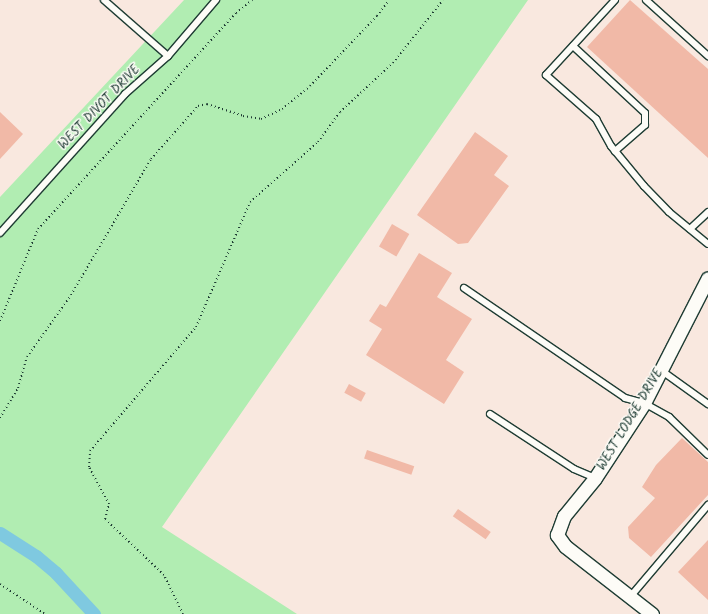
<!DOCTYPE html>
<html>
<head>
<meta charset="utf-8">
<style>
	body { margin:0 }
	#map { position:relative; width:708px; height:614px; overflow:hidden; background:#f9e8df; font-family:Kalam,sans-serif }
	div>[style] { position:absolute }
	.green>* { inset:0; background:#b1edb2 }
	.canal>* { height:13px; margin:-6.5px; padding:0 6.5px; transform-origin:6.5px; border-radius:6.5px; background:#7fc9e0 }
	.building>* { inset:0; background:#f1b9a7; transform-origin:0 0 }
	.path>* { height:2px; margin-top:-1px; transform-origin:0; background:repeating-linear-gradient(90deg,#1f3d34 0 1px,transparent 0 4px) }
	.roads { filter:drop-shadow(1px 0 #1f3d34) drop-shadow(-1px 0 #1f3d34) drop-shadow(0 1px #1f3d34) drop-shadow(0 -1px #1f3d34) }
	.lane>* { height:6px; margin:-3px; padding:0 3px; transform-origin:3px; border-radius:3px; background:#fdfcf7 }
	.street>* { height:13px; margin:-6.5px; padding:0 6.5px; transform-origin:6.5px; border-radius:6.5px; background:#fdfcf7 }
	span { translate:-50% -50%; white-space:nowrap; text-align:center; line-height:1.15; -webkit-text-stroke:3px #fdfcf7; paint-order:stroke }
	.street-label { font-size:13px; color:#1f3d34 }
</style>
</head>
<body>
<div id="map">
	<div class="green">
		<i style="clip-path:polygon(184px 0,528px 0,162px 527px,297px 614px,0 614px,0 197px)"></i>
	</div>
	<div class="canal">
		<i style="left:0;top:533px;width:43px;rotate:32.6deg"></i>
		<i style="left:36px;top:556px;width:26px;rotate:40deg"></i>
		<i style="left:56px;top:573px;width:56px;rotate:47.2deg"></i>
	</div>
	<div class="building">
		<i style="clip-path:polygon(630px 0,708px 69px,708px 158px,587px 47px)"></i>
		<i style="clip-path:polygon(0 112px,23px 134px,0 159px)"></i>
		<i style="clip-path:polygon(475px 132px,508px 156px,494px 175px,509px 186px,468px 243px,458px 244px,417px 215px)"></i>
		<i style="left:392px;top:224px;width:20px;height:26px;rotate:30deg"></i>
		<i style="clip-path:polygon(419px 253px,452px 273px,437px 297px,472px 319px,446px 360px,464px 372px,444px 404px,366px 355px,382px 329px,369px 321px,380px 304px,386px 307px)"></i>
		<i style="left:349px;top:384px;width:19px;height:10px;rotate:28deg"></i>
		<i style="clip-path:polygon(682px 438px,708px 462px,708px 495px,651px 557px,629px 538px,628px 527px,655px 498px,642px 487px,656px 465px)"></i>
		<i style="left:367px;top:450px;width:50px;height:9px;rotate:19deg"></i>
		<i style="left:458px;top:509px;width:40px;height:9px;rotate:35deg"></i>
		<i style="clip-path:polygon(708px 540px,708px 600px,678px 572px)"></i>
	</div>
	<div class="path">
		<i style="left:0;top:321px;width:100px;rotate:-67.6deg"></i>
		<i style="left:38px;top:229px;width:293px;rotate:-47.5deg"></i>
		<i style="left:236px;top:13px;width:21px;rotate:-39deg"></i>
		<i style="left:0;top:418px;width:35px;rotate:-59deg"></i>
		<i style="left:18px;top:388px;width:32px;rotate:-74deg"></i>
		<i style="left:27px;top:357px;width:76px;rotate:-54.6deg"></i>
		<i style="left:71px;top:295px;width:158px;rotate:-59.5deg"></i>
		<i style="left:151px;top:159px;width:71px;rotate:-48.4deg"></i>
		<i style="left:198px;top:106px;width:9px;rotate:-13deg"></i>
		<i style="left:207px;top:104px;width:38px;rotate:18deg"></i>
		<i style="left:243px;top:116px;width:18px;rotate:9deg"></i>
		<i style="left:261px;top:119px;width:23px;rotate:-25deg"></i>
		<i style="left:282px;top:109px;width:36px;rotate:-39deg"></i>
		<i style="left:310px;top:86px;width:97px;rotate:-46.3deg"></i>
		<i style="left:377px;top:16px;width:20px;rotate:-53deg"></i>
		<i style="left:0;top:584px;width:54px;rotate:33.7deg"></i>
		<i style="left:183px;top:614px;width:43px;rotate:-116deg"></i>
		<i style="left:164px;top:575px;width:81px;rotate:-136.5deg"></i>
		<i style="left:105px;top:519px;width:16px;rotate:-75deg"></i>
		<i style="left:109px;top:504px;width:42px;rotate:-118.4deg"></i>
		<i style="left:89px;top:467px;width:16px;rotate:-86deg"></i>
		<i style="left:90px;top:451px;width:163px;rotate:-49.5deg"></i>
		<i style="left:196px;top:327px;width:136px;rotate:-66.6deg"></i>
		<i style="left:250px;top:202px;width:91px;rotate:-41.4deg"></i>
		<i style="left:318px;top:142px;width:37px;rotate:-54deg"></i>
		<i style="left:340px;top:112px;width:72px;rotate:-42.8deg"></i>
		<i style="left:393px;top:63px;width:80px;rotate:-51.6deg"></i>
	</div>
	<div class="roads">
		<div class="lane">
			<i style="left:104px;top:0;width:85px;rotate:41.2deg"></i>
			<i style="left:615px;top:0;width:102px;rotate:132.6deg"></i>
			<i style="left:546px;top:75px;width:67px;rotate:41.3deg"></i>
			<i style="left:596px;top:119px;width:31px;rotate:61deg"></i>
			<i style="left:611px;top:146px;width:52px;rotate:50.5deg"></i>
			<i style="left:644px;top:186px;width:36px;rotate:46deg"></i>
			<i style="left:669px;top:212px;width:50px;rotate:39.4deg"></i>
			<i style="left:646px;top:0;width:84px;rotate:42.1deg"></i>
			<i style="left:573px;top:46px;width:98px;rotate:42.9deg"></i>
			<i style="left:645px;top:113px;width:12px;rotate:90deg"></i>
			<i style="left:645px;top:125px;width:40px;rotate:139deg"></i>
			<i style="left:690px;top:229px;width:25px;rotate:-43deg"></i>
			<i style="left:0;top:233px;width:187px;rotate:-48deg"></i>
			<i style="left:125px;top:94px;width:57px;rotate:-41.5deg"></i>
			<i style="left:168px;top:56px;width:74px;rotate:-49.4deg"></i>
			<i style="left:464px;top:288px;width:195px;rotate:34.3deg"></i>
			<i style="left:625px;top:398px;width:20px;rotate:15deg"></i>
			<i style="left:644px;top:403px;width:29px;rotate:29deg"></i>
			<i style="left:669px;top:417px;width:54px;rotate:44.3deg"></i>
			<i style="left:662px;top:371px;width:57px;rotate:35.7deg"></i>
			<i style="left:490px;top:414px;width:100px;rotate:33.2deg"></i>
			<i style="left:574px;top:469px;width:23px;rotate:23deg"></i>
			<i style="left:630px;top:597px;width:121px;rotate:-49.7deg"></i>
		</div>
		<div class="street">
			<i style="left:652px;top:614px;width:110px;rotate:-142deg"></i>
			<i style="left:565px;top:546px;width:14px;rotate:-126deg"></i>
			<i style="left:557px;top:535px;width:20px;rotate:-70deg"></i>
			<i style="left:564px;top:516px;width:49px;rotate:-50.8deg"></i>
			<i style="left:595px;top:478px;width:90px;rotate:-56.8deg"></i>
			<i style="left:644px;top:403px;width:140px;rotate:-62.9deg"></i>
		</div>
	</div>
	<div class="street-label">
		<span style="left:100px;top:108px;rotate:-46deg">WEST DIVOT DRIVE</span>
		<span style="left:631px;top:420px;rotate:-59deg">WEST LODGE DRIVE</span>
	</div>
</div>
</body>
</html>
